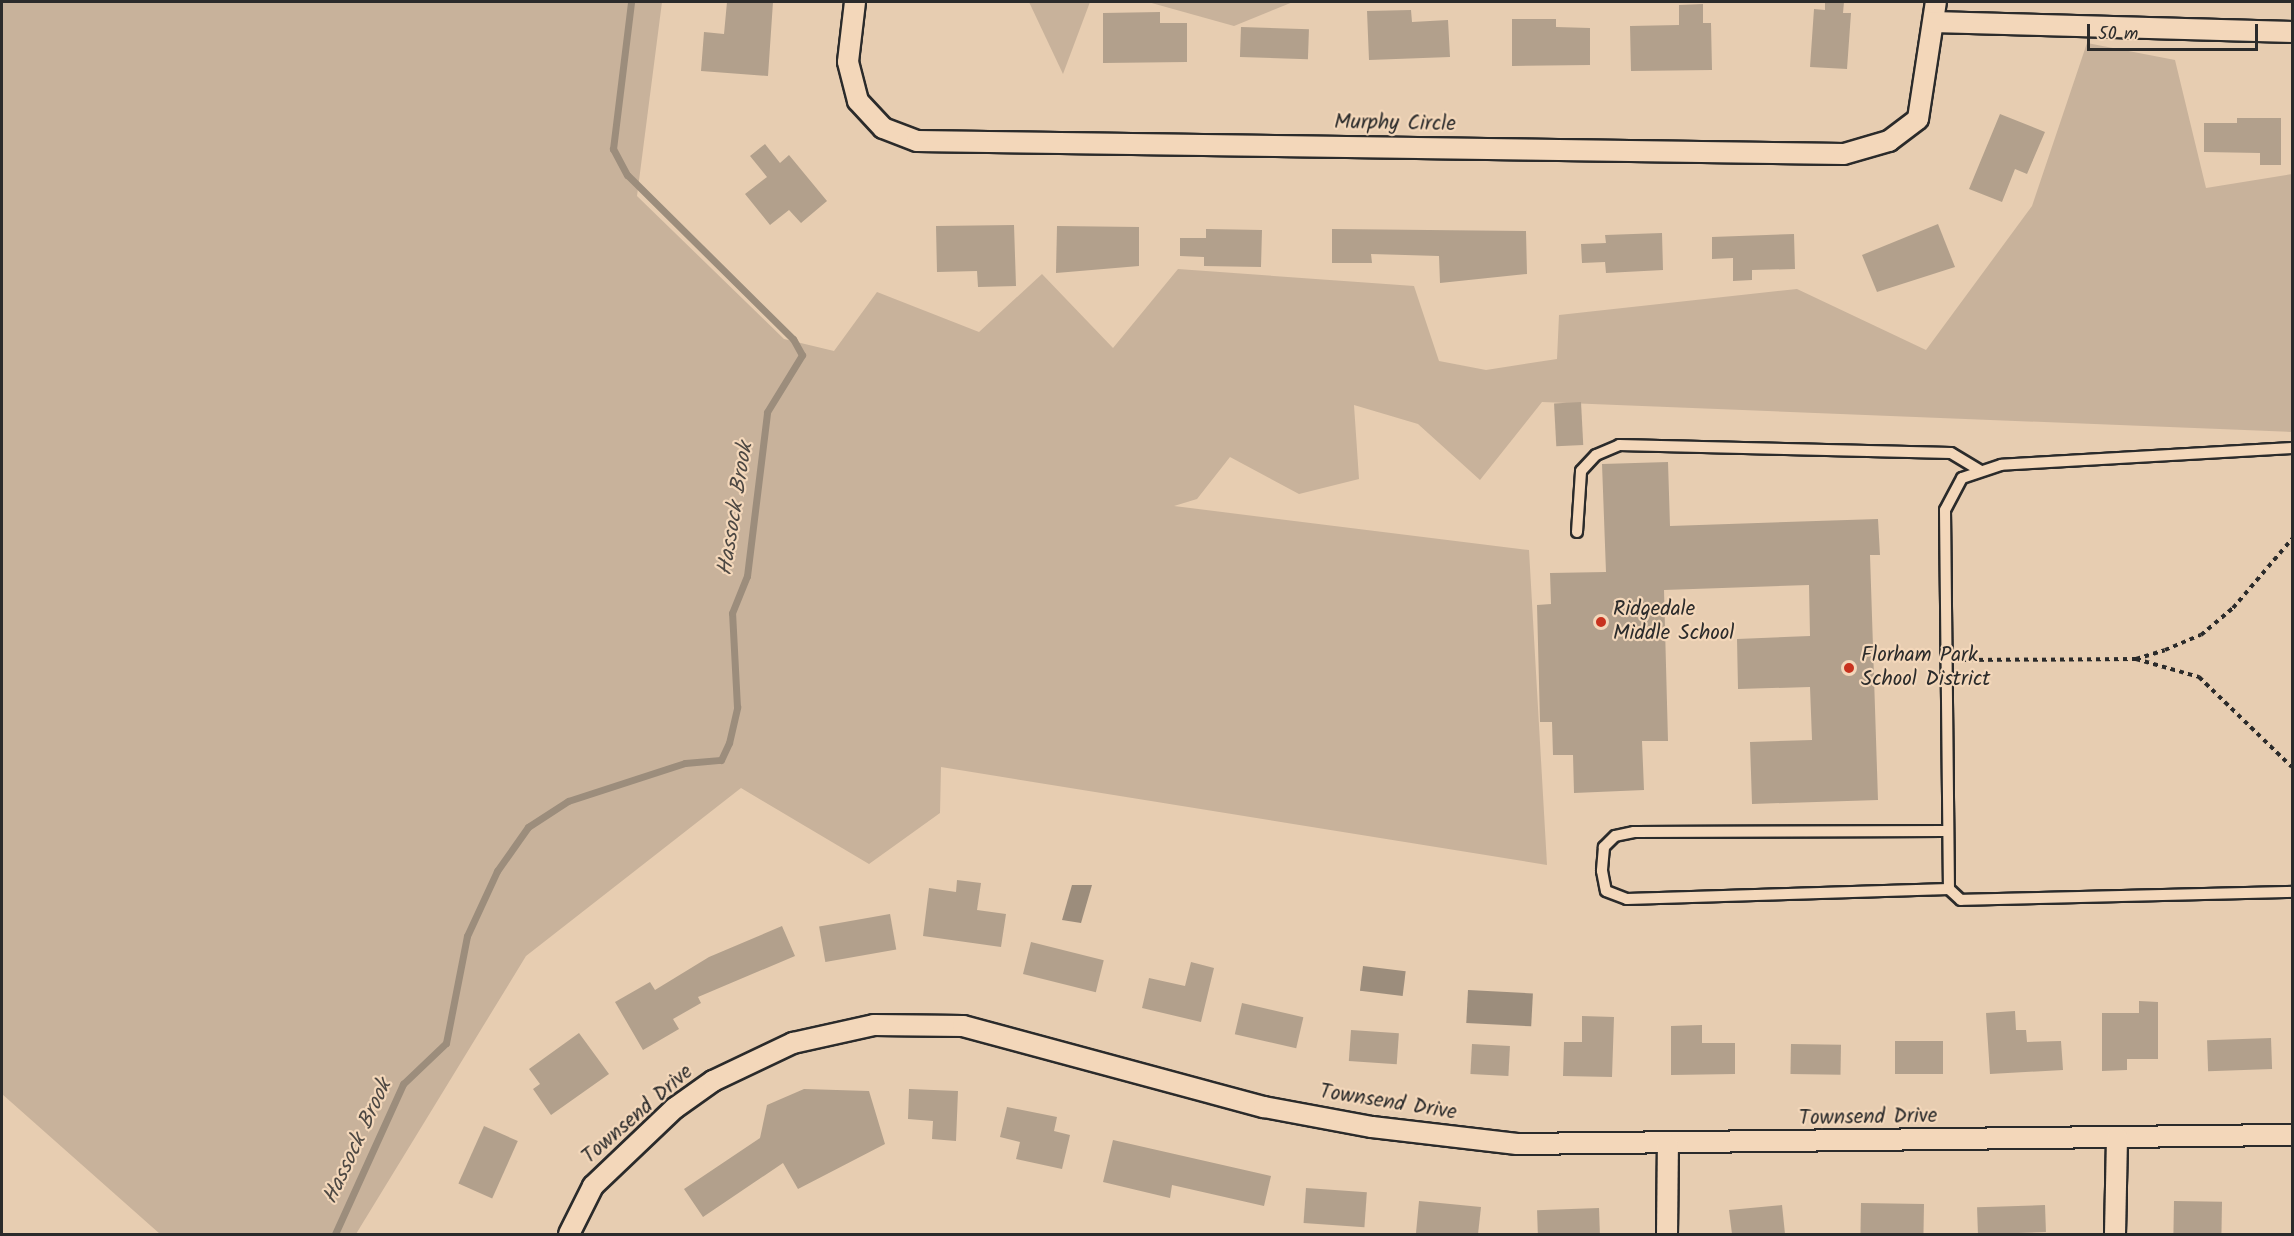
<!DOCTYPE html>
<html>
<head>
<meta charset="utf-8">
<style>
	body { margin:0 }
	#map { position:relative; width:2294px; height:1236px; overflow:hidden; background:#e7cdb1; font-family:Kalam,sans-serif }
	div>[style] { position:absolute }
	.green>* { inset:0; background:#c8b29b }
	.water>* { inset:0; background:#9c8d7c; transform-origin:0 0 }
	.stream>* { height:7px; margin:-3.5px; padding:0 3.5px; transform-origin:3.5px; border-radius:3.5px; background:#9c8d7c }
	.building>* { inset:0; background:#b2a08c; transform-origin:0 0 }
	.path>* { height:4px; margin-top:-2px; transform-origin:0; background:repeating-linear-gradient(90deg,#2b2b2b 0 4.5px,transparent 0 9px) }
	.roads { filter:drop-shadow(2px 0 #2b2b2b) drop-shadow(-2px 0 #2b2b2b) drop-shadow(0 2px #2b2b2b) drop-shadow(0 -2px #2b2b2b) }
	.service>* { height:10px; margin:-5px; padding:0 5px; transform-origin:5px; border-radius:5px; background:#f3d7ba }
	.minor>* { height:20px; margin:-10px; padding:0 10px; transform-origin:10px; border-radius:10px; background:#f3d7ba }
	.dots>* { width:16px; height:16px; translate:-50% -50%; box-sizing:border-box; border:3px solid #f3d7ba; border-radius:50% }
	span { translate:-50% -50%; white-space:nowrap; text-align:center; line-height:1.15; -webkit-text-stroke:4.5px #f3d7ba; paint-order:stroke }
	.street-label { font-size:21px; color:#2b2b2b }
	.poi-label { font-size:21px; color:#2b2b2b }
	.left { translate:0 -50%; text-align:left }
	.water-label { font-size:22px; color:#4d4843; font-style:italic }
	.frame { position:absolute; inset:0; border:3px solid #2b2b2b; pointer-events:none }
	.scale { position:absolute; left:2087px; top:24px; width:171px; height:27px; box-sizing:border-box; border:3px solid #2b2b2b; border-top:0; padding-left:8px; font-size:18px; line-height:21px; white-space:nowrap; color:#2b2b2b; -webkit-text-stroke:4px #f3d7ba; paint-order:stroke }
</style>
</head>
<body>
<div id="map">
	<div class="green">
		<i style="clip-path:polygon(2px 2px,662px 2px,637px 196px,784px 339px,834px 351px,877px 292px,979px 332px,1042px 274px,1113px 348px,1178px 269px,1414px 286px,1439px 361px,1486px 370px,1557px 359px,1559px 315px,1797px 289px,1926px 350px,2032px 206px,2087px 43px,2175px 60px,2206px 188px,2292px 174px,2292px 432px,1542px 402px,1480px 480px,1418px 424px,1354px 405px,1359px 479px,1299px 494px,1230px 457px,1197px 499px,1174px 506px,1529px 550px,1547px 865px,941px 767px,940px 813px,869px 864px,741px 788px,526px 956px,356px 1234px,160px 1234px,2px 1094px)"></i>
		<i style="clip-path:polygon(1029px 2px,1090px 2px,1063px 74px)"></i>
		<i style="clip-path:polygon(1148px 2px,1293px 2px,1234px 26px)"></i>
	</div>
	<div class="water">
		<i style="clip-path:polygon(1072px 885px,1092px 885px,1081px 923px,1062px 920px)"></i>
		<i style="left:1363px;top:966px;width:43px;height:25px;rotate:7deg"></i>
		<i style="left:1468px;top:990px;width:65px;height:33px;rotate:3deg"></i>
	</div>
	<div class="stream">
		<i style="left:335px;top:1234px;width:165px;rotate:-65.6deg"></i>
		<i style="left:403px;top:1084px;width:59px;rotate:-43.6deg"></i>
		<i style="left:446px;top:1043px;width:109px;rotate:-78.9deg"></i>
		<i style="left:467px;top:936px;width:72px;rotate:-65.2deg"></i>
		<i style="left:497px;top:871px;width:54px;rotate:-54.8deg"></i>
		<i style="left:528px;top:827px;width:48px;rotate:-33deg"></i>
		<i style="left:568px;top:801px;width:123px;rotate:-18deg"></i>
		<i style="left:685px;top:763px;width:36px;rotate:-5deg"></i>
		<i style="left:721px;top:760px;width:19px;rotate:-65deg"></i>
		<i style="left:729px;top:743px;width:37px;rotate:-77deg"></i>
		<i style="left:737px;top:707px;width:94px;rotate:-93deg"></i>
		<i style="left:732px;top:613px;width:40px;rotate:-68deg"></i>
		<i style="left:747px;top:576px;width:165px;rotate:-83deg"></i>
		<i style="left:767px;top:412px;width:67px;rotate:-58.4deg"></i>
		<i style="left:802px;top:355px;width:18px;rotate:-119deg"></i>
		<i style="left:793px;top:339px;width:233px;rotate:-135.3deg"></i>
		<i style="left:627px;top:175px;width:30px;rotate:-118deg"></i>
		<i style="left:613px;top:149px;width:148px;rotate:-83deg"></i>
	</div>
	<div class="building">
		<i style="clip-path:polygon(727px 2px,773px 2px,768px 76px,701px 71px,704px 32px,724px 34px)"></i>
		<i style="clip-path:polygon(1825px 2px,1844px 2px,1843px 13px,1851px 13px,1847px 69px,1810px 67px,1814px 9px,1825px 10px)"></i>
		<i style="clip-path:polygon(1703px 4px,1703px 23px,1711px 23px,1712px 70px,1631px 71px,1630px 26px,1679px 25px,1679px 5px)"></i>
		<i style="clip-path:polygon(1411px 10px,1412px 22px,1448px 20px,1450px 57px,1369px 60px,1367px 11px)"></i>
		<i style="clip-path:polygon(1160px 12px,1160px 23px,1187px 23px,1187px 62px,1103px 63px,1103px 13px)"></i>
		<i style="clip-path:polygon(1512px 19px,1556px 19px,1556px 27px,1590px 28px,1590px 65px,1512px 66px)"></i>
		<i style="left:1241px;top:27px;width:68px;height:30px;rotate:2deg"></i>
		<i style="clip-path:polygon(2000px 114px,2045px 132px,2027px 174px,2015px 169px,2002px 202px,1969px 189px)"></i>
		<i style="clip-path:polygon(2237px 118px,2281px 118px,2281px 165px,2260px 165px,2260px 153px,2204px 152px,2204px 123px,2237px 123px)"></i>
		<i style="clip-path:polygon(765px 144px,780px 163px,789px 155px,827px 201px,801px 223px,789px 210px,770px 225px,745px 194px,767px 177px,750px 156px)"></i>
		<i style="clip-path:polygon(1938px 224px,1955px 267px,1877px 292px,1862px 255px)"></i>
		<i style="clip-path:polygon(1014px 225px,1016px 286px,978px 287px,977px 271px,937px 272px,936px 226px)"></i>
		<i style="clip-path:polygon(1057px 226px,1139px 227px,1139px 266px,1056px 273px)"></i>
		<i style="clip-path:polygon(1206px 229px,1262px 230px,1261px 267px,1204px 266px,1204px 257px,1180px 256px,1180px 238px,1206px 238px)"></i>
		<i style="clip-path:polygon(1332px 229px,1526px 231px,1527px 274px,1440px 283px,1439px 256px,1371px 254px,1372px 263px,1332px 263px)"></i>
		<i style="clip-path:polygon(1662px 233px,1663px 270px,1606px 273px,1605px 262px,1582px 263px,1581px 244px,1606px 243px,1605px 235px)"></i>
		<i style="clip-path:polygon(1794px 234px,1795px 269px,1752px 270px,1752px 280px,1733px 281px,1733px 258px,1712px 259px,1712px 237px)"></i>
		<i style="left:1581px;top:402px;width:43px;height:27px;rotate:87deg"></i>
		<i style="clip-path:polygon(1668px 462px,1670px 526px,1878px 519px,1880px 555px,1870px 555px,1878px 800px,1752px 804px,1750px 742px,1812px 740px,1810px 687px,1738px 689px,1737px 639px,1810px 636px,1809px 585px,1664px 590px,1668px 741px,1642px 741px,1644px 790px,1574px 793px,1573px 755px,1553px 755px,1552px 722px,1540px 722px,1537px 605px,1551px 604px,1550px 573px,1606px 572px,1602px 464px)"></i>
		<i style="clip-path:polygon(957px 880px,981px 883px,977px 910px,1006px 914px,1001px 947px,923px 936px,929px 888px,956px 892px)"></i>
		<i style="left:890px;top:914px;width:36px;height:72px;rotate:80deg"></i>
		<i style="clip-path:polygon(782px 926px,795px 956px,698px 997px,701px 1003px,673px 1019px,679px 1029px,643px 1050px,615px 1002px,650px 982px,655px 990px,709px 957px)"></i>
		<i style="left:1031px;top:942px;width:75px;height:33px;rotate:14deg"></i>
		<i style="clip-path:polygon(1191px 962px,1214px 968px,1201px 1022px,1142px 1008px,1149px 978px,1185px 986px)"></i>
		<i style="clip-path:polygon(2139px 1001px,2158px 1002px,2158px 1059px,2127px 1059px,2127px 1070px,2102px 1071px,2102px 1013px,2139px 1013px)"></i>
		<i style="left:1242px;top:1003px;width:63px;height:32px;rotate:13deg"></i>
		<i style="clip-path:polygon(2015px 1011px,2016px 1030px,2026px 1030px,2027px 1042px,2061px 1041px,2063px 1070px,1990px 1074px,1986px 1013px)"></i>
		<i style="clip-path:polygon(1582px 1016px,1614px 1017px,1612px 1077px,1563px 1076px,1564px 1042px,1582px 1042px)"></i>
		<i style="clip-path:polygon(1702px 1025px,1702px 1043px,1735px 1043px,1735px 1074px,1671px 1075px,1671px 1026px)"></i>
		<i style="left:1351px;top:1030px;width:48px;height:31px;rotate:4deg"></i>
		<i style="clip-path:polygon(579px 1033px,609px 1074px,551px 1115px,533px 1089px,540px 1084px,529px 1069px)"></i>
		<i style="left:2271px;top:1038px;width:31px;height:64px;rotate:88deg"></i>
		<i style="left:1895px;top:1041px;width:48px;height:33px"></i>
		<i style="left:1472px;top:1044px;width:38px;height:30px;rotate:3deg"></i>
		<i style="left:1791px;top:1044px;width:50px;height:30px;rotate:1deg"></i>
		<i style="clip-path:polygon(804px 1089px,869px 1091px,885px 1144px,798px 1189px,783px 1163px,703px 1217px,684px 1189px,760px 1138px,767px 1105px)"></i>
		<i style="clip-path:polygon(909px 1089px,958px 1091px,956px 1141px,932px 1139px,933px 1121px,908px 1119px)"></i>
		<i style="clip-path:polygon(1007px 1107px,1057px 1117px,1054px 1131px,1070px 1135px,1062px 1169px,1016px 1159px,1020px 1142px,1000px 1137px)"></i>
		<i style="left:484px;top:1126px;width:37px;height:63px;rotate:24deg"></i>
		<i style="clip-path:polygon(1113px 1140px,1271px 1176px,1264px 1206px,1172px 1185px,1170px 1198px,1103px 1182px)"></i>
		<i style="left:1306px;top:1188px;width:61px;height:35px;rotate:4deg"></i>
		<i style="clip-path:polygon(1419px 1201px,1481px 1207px,1478px 1234px,1416px 1233px)"></i>
		<i style="left:2174px;top:1201px;width:48px;height:33px;rotate:1deg"></i>
		<i style="left:1861px;top:1203px;width:63px;height:31px;rotate:1deg"></i>
		<i style="clip-path:polygon(1782px 1205px,1785px 1234px,1732px 1234px,1729px 1210px)"></i>
		<i style="left:2045px;top:1205px;width:27px;height:68px;rotate:88deg"></i>
		<i style="left:1599px;top:1208px;width:26px;height:62px;rotate:88deg"></i>
	</div>
	<div class="path">
		<i style="left:2136px;top:659px;width:66px;rotate:15.9deg"></i>
		<i style="left:2199px;top:677px;width:129px;rotate:44.1deg"></i>
		<i style="left:1961px;top:660px;width:175px;rotate:-0.3deg"></i>
		<i style="left:2136px;top:659px;width:30px;rotate:-17deg"></i>
		<i style="left:2165px;top:650px;width:39px;rotate:-23deg"></i>
		<i style="left:2201px;top:635px;width:42px;rotate:-40.2deg"></i>
		<i style="left:2233px;top:608px;width:91px;rotate:-49.5deg"></i>
	</div>
	<div class="roads">
		<div class="service">
			<i style="left:2292px;top:448px;width:291px;rotate:176.7deg"></i>
			<i style="left:2001px;top:465px;width:41px;rotate:161.6deg"></i>
			<i style="left:1962px;top:478px;width:36px;rotate:118deg"></i>
			<i style="left:1945px;top:510px;width:379px;rotate:89.4deg"></i>
			<i style="left:1949px;top:889px;width:16px;rotate:43deg"></i>
			<i style="left:1961px;top:900px;width:331px;rotate:-1.4deg"></i>
			<i style="left:1577px;top:532px;width:61px;rotate:-86.2deg"></i>
			<i style="left:1581px;top:471px;width:22px;rotate:-47deg"></i>
			<i style="left:1596px;top:455px;width:25px;rotate:-23deg"></i>
			<i style="left:1619px;top:445px;width:332px;rotate:1.4deg"></i>
			<i style="left:1951px;top:453px;width:33px;rotate:31deg"></i>
			<i style="left:1945px;top:831px;width:311px;rotate:179.8deg"></i>
			<i style="left:1634px;top:832px;width:19px;rotate:168deg"></i>
			<i style="left:1615px;top:836px;width:16px;rotate:135deg"></i>
			<i style="left:1604px;top:847px;width:24px;rotate:95deg"></i>
			<i style="left:1602px;top:871px;width:20px;rotate:79deg"></i>
			<i style="left:1606px;top:891px;width:22px;rotate:21deg"></i>
			<i style="left:1627px;top:899px;width:322px;rotate:-1.8deg"></i>
		</div>
		<div class="minor">
			<i style="left:855px;top:2px;width:60px;rotate:96.7deg"></i>
			<i style="left:848px;top:62px;width:40px;rotate:75.6deg"></i>
			<i style="left:858px;top:101px;width:37px;rotate:47deg"></i>
			<i style="left:883px;top:128px;width:36px;rotate:21deg"></i>
			<i style="left:917px;top:141px;width:927px;rotate:0.8deg"></i>
			<i style="left:1844px;top:154px;width:47px;rotate:-16.1deg"></i>
			<i style="left:1889px;top:141px;width:36px;rotate:-37deg"></i>
			<i style="left:1918px;top:119px;width:118px;rotate:-81.3deg"></i>
			<i style="left:1934px;top:22px;width:358px;rotate:1.6deg"></i>
			<i style="left:569px;top:1234px;width:54px;rotate:-63.4deg"></i>
			<i style="left:593px;top:1186px;width:113px;rotate:-43.6deg"></i>
			<i style="left:675px;top:1108px;width:47px;rotate:-35.4deg"></i>
			<i style="left:713px;top:1081px;width:89px;rotate:-25.4deg"></i>
			<i style="left:793px;top:1043px;width:83px;rotate:-12.5deg"></i>
			<i style="left:874px;top:1025px;width:89px;rotate:0.6deg"></i>
			<i style="left:963px;top:1026px;width:312px;rotate:15.1deg"></i>
			<i style="left:1264px;top:1107px;width:110px;rotate:10.5deg"></i>
			<i style="left:1372px;top:1127px;width:146px;rotate:6.7deg"></i>
			<i style="left:1517px;top:1144px;width:775px;rotate:-0.67deg"></i>
			<i style="left:1667px;top:1234px;width:89px;rotate:-89.4deg"></i>
			<i style="left:2115px;top:1234px;width:96px;rotate:-88.8deg"></i>
		</div>
	</div>
	<div class="dots">
		<i style="left:1601px;top:622px;background:#c8321e"></i>
		<i style="left:1849px;top:668px;background:#c8321e"></i>
	</div>
	<div class="street-label">
		<span style="left:1395px;top:124px;rotate:1deg">Murphy Circle</span>
		<span style="left:1388px;top:1103px;rotate:9deg">Townsend Drive</span>
		<span style="left:638px;top:1115px;rotate:-41deg">Townsend Drive</span>
		<span style="left:1868px;top:1118px;rotate:-1deg">Townsend Drive</span>
	</div>
	<div class="poi-label">
		<span class="left" style="left:1613px;top:622px">Ridgedale<br>Middle School</span>
		<span class="left" style="left:1861px;top:668px">Florham Park<br>School District</span>
	</div>
	<div class="water-label">
		<span style="left:736px;top:509px;rotate:-81deg">Hassock Brook</span>
		<span style="left:358px;top:1142px;rotate:-65deg">Hassock Brook</span>
	</div>
	<div class="frame"></div>
	<div class="scale">50 m</div>
</div>
</body>
</html>
